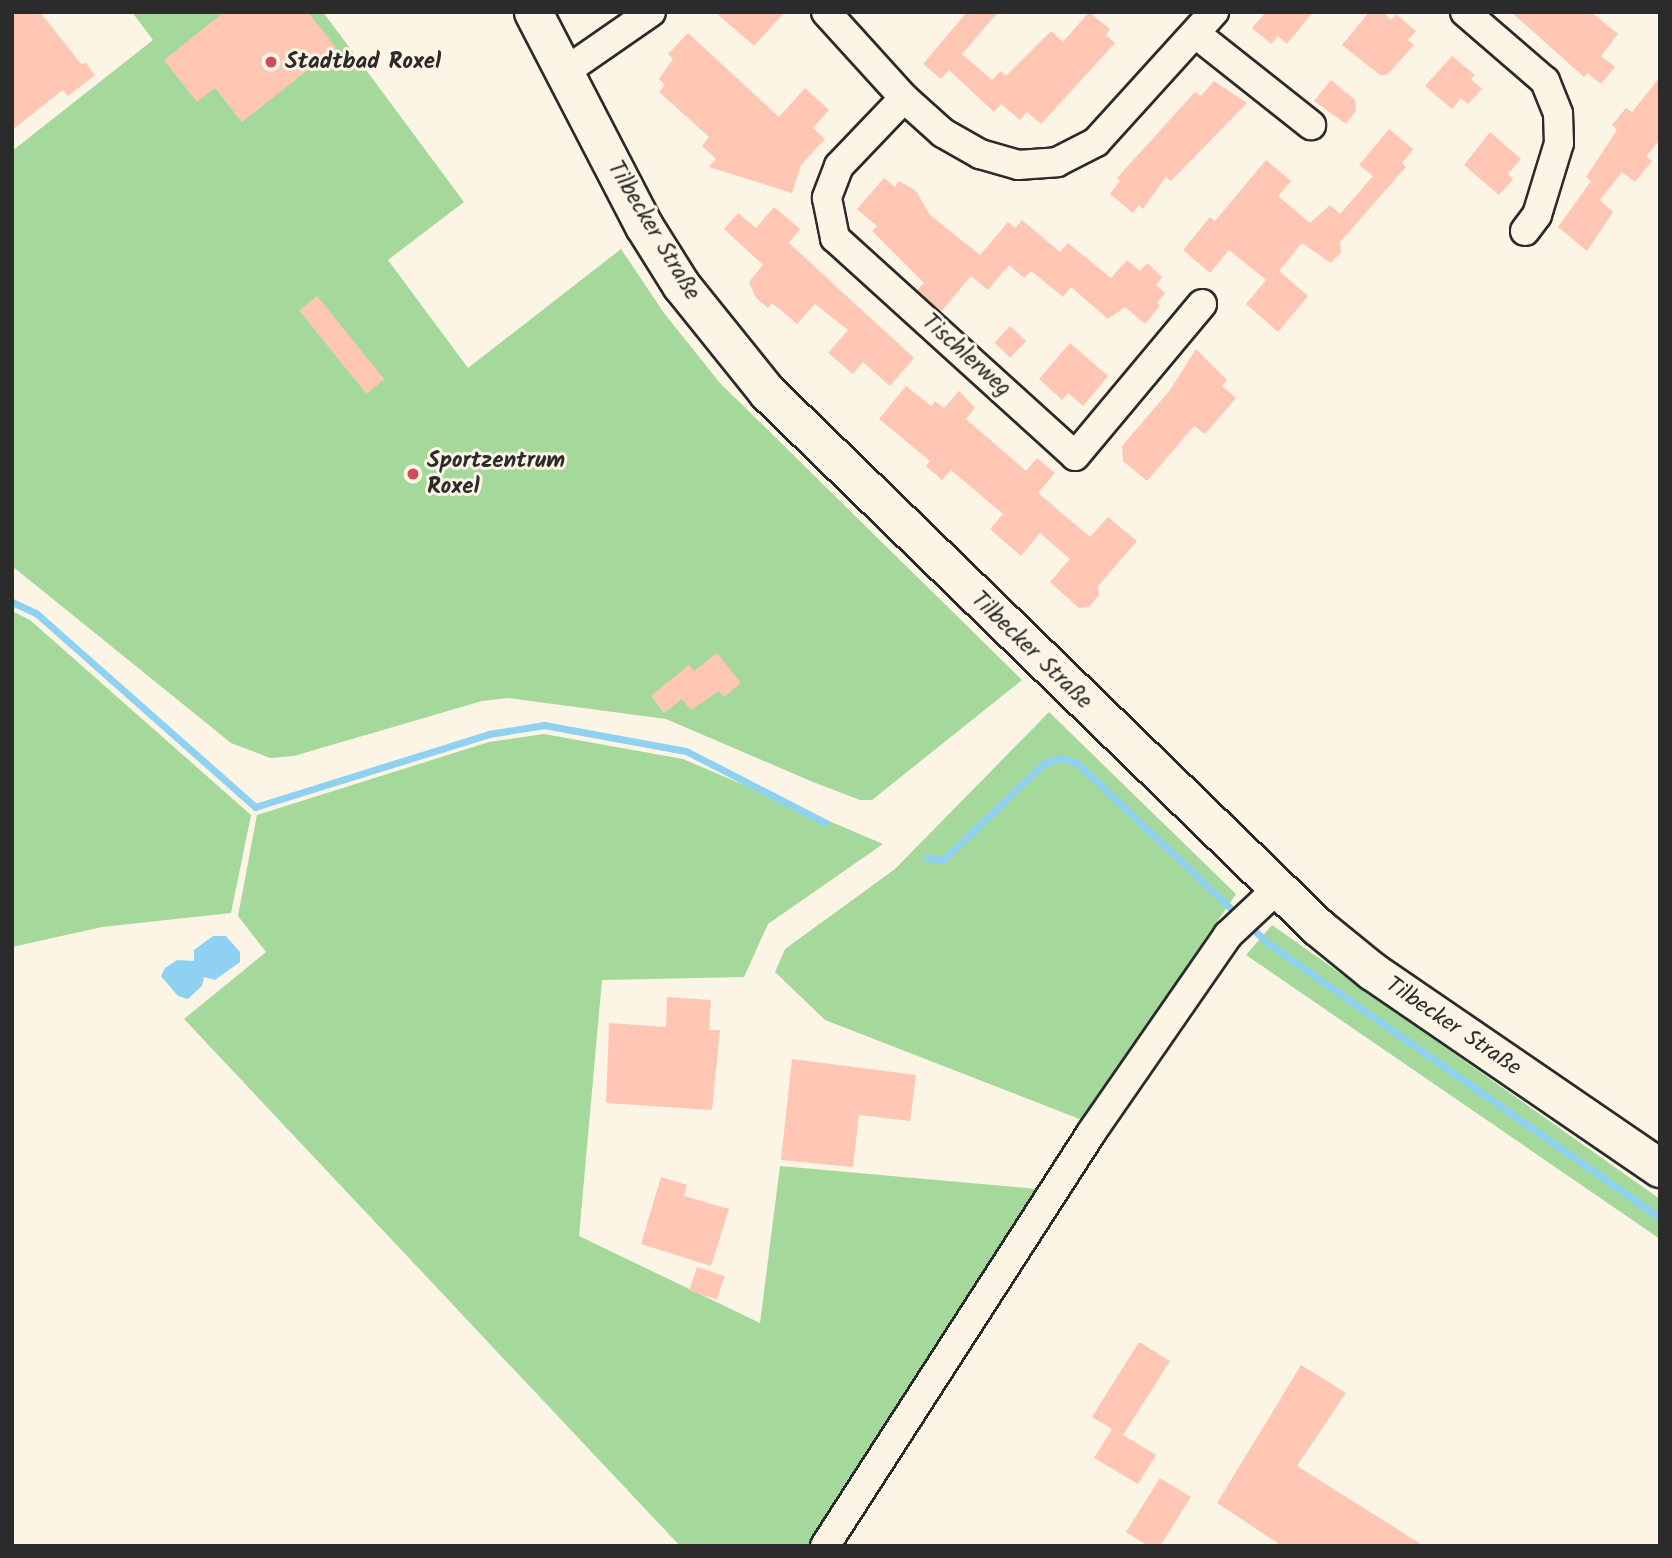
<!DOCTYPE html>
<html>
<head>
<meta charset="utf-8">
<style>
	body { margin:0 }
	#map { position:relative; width:1672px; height:1558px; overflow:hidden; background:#fcf5e5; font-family:Kalam,sans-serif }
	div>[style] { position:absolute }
	.green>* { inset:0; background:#a5d99b }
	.water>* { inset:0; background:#8ed1f0 }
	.stream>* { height:7px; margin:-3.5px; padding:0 3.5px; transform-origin:3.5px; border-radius:3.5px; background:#8ed1f0 }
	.building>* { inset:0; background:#ffc6b4; transform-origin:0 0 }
	.roads { filter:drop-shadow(2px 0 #2b2b2b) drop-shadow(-2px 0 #2b2b2b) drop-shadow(0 2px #2b2b2b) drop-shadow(0 -2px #2b2b2b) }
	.minor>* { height:28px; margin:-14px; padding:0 14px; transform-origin:14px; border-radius:14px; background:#fcf5e5 }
	.major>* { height:37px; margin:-18.5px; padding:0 18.5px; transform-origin:18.5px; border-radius:18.5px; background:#fcf5e5 }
	.dots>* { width:19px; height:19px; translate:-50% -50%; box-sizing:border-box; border:4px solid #fcf5e5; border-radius:50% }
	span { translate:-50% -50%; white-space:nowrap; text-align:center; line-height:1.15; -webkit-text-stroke:6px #fcf5e5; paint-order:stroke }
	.poi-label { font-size:23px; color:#2b2b2b; font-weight:700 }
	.left { translate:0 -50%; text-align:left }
	.street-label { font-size:23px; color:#2b2b2b }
	.frame { position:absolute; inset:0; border:14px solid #2b2b2b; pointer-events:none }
</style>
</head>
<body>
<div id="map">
	<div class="green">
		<i style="clip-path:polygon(132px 12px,323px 12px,464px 202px,388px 260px,468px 368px,621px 249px,664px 313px,720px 383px,1022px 680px,872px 800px,860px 800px,813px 782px,666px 719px,508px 698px,482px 701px,294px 756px,270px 758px,231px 743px,12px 566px,12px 151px,153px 40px)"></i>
		<i style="clip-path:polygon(12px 611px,30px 620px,251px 815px,231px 913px,102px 927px,12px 947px)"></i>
		<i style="clip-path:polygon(1049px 712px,1236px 894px,1082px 1120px,825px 1020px,775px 972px,785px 949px,895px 869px)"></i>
		<i style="clip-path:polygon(544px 734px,683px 759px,883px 844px,768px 924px,744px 977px,602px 980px,579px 1236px,760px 1323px,780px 1166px,1037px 1189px,808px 1546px,680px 1546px,184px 1019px,266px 952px,238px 916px,257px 815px,489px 742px)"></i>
		<i style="clip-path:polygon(1272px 925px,1660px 1199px,1660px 1239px,1246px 955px)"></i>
	</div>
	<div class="water">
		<i style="clip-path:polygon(213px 936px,226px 936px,240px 952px,240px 962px,215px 980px,204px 977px,202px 986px,188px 999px,178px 996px,161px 976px,165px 968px,177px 960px,194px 961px,194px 950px)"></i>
	</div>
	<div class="stream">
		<i style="left:12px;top:602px;width:26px;rotate:25deg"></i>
		<i style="left:36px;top:613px;width:293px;rotate:41.5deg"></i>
		<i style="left:255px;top:807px;width:245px;rotate:-17.3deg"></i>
		<i style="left:489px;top:734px;width:56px;rotate:-9.3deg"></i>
		<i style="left:544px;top:725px;width:144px;rotate:10.4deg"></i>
		<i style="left:686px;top:751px;width:157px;rotate:27.2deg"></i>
		<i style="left:927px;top:858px;width:16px;rotate:7deg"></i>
		<i style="left:943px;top:860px;width:140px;rotate:-43.8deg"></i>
		<i style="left:1044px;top:763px;width:18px;rotate:-16deg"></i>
		<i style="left:1061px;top:758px;width:17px;rotate:17deg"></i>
		<i style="left:1077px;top:763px;width:223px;rotate:43.4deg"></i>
		<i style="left:1248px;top:924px;width:29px;rotate:44deg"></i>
		<i style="left:1269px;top:944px;width:477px;rotate:35deg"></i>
	</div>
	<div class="building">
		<i style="clip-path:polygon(12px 12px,40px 12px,81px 64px,86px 63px,95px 75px,68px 96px,63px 90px,12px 130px)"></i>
		<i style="clip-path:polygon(224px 12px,308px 12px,336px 48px,242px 122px,215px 88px,197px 102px,164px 60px)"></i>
		<i style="clip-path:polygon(715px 12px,785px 12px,754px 46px)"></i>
		<i style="clip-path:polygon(967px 12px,998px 12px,962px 54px,992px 80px,1001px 71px,1006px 76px,1051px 31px,1063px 42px,1089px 12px,1110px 29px,1106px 35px,1115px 43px,1041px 124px,1027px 112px,1020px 120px,1001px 104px,994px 112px,949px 70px,941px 79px,923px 64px)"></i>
		<i style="clip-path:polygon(1266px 12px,1313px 12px,1287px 44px,1278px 36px,1271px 44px,1252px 28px)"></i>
		<i style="clip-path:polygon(1369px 12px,1383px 12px,1391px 20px,1396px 14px,1416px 31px,1408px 40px,1414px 45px,1387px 75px,1380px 75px,1342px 45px)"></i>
		<i style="clip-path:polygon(1511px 12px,1591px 12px,1618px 34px,1601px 56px,1615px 67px,1601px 84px,1587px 73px,1584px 77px)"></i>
		<i style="clip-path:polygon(688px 33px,779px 117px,805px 88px,829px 110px,813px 128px,825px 139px,801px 165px,792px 193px,709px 167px,716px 159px,702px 146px,709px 137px,659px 92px,665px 85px,659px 79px,673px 59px,668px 54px)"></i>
		<i style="clip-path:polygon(1452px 56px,1475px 75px,1471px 79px,1482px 89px,1468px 104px,1461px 98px,1452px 109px,1425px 86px)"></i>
		<i style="clip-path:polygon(1660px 77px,1660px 140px,1646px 156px,1652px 161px,1635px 182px,1622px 172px,1600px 200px,1613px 212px,1587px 251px,1558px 227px,1591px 181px,1586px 177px,1617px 130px,1612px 125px,1626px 108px,1632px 112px)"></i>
		<i style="clip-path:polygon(1331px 80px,1355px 100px,1356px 111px,1346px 124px,1314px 101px)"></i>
		<i style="clip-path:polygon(1214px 81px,1247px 103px,1171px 181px,1166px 177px,1143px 209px,1139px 205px,1133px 213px,1110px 194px,1120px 181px,1117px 178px,1195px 92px,1201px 96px)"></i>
		<i style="clip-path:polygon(1389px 129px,1413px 149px,1402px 163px,1406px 167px,1340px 242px,1341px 252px,1331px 263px,1302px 243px,1279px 271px,1308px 296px,1278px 332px,1246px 304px,1266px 280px,1229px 250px,1210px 273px,1183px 250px,1210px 217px,1215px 221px,1266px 160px,1291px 181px,1278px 196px,1310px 223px,1330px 205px,1340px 214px,1373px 176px,1359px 165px)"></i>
		<i style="clip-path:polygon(1490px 132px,1521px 159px,1508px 174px,1513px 179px,1499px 195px,1464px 165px)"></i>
		<i style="clip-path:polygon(884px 178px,895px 187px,899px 181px,916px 191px,930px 215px,980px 255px,1008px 222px,1015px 228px,1022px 220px,1060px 252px,1068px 243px,1111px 278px,1127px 260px,1140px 271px,1147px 263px,1162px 277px,1156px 285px,1165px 293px,1157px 303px,1160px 306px,1145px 324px,1125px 307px,1108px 319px,1071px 287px,1063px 297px,1031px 271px,1024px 278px,1009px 265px,988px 290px,971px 276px,941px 312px,917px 290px,924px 283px,872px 231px,877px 226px,857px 209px)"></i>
		<i style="clip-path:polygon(774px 207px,800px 229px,789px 243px,914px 358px,890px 386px,863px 362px,853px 374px,828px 353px,848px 330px,815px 304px,797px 324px,772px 303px,768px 308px,756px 298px,749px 282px,763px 265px,724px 229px,738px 213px,756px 228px)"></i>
		<i style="left:317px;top:296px;width:107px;height:23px;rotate:51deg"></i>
		<i style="left:1010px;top:326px;width:22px;height:23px;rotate:43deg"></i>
		<i style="clip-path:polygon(1070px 343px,1108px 376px,1083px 406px,1068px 393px,1062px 400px,1039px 379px)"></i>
		<i style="clip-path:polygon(1196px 349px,1227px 380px,1222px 386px,1236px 398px,1205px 434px,1194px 426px,1147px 481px,1123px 461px,1122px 446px,1170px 390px)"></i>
		<i style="clip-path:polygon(906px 386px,931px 406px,935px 401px,944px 408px,959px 391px,975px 408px,966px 419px,1026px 471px,1037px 458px,1055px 473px,1038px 493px,1090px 537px,1108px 517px,1137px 541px,1098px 586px,1099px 595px,1089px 607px,1079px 608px,1050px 582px,1070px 559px,1040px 533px,1021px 556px,990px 529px,1003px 514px,951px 470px,942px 480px,926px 466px,930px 461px,879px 419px)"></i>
		<i style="clip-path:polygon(717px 653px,741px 683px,724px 697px,719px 691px,691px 710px,682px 699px,664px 713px,651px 696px,689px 665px,694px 671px)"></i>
		<i style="clip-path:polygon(667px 997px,711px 1000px,709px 1030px,720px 1030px,712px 1110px,606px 1103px,609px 1023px,666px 1027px)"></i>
		<i style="clip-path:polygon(792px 1059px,916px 1075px,910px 1121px,859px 1115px,853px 1167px,781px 1160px)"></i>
		<i style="clip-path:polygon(661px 1177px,687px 1185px,684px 1196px,729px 1209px,711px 1266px,641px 1244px)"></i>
		<i style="left:697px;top:1267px;width:29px;height:25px;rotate:18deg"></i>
		<i style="clip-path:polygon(1139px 1342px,1170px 1361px,1123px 1435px,1156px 1455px,1138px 1484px,1094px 1458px,1112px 1429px,1092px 1417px)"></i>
		<i style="clip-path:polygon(1301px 1365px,1346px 1393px,1297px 1466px,1424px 1546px,1282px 1546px,1217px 1503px)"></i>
		<i style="clip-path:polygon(1160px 1478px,1191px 1497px,1160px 1546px,1148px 1546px,1126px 1532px)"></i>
	</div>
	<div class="roads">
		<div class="minor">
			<i style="left:826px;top:12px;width:116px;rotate:47.8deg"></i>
			<i style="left:904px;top:98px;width:52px;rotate:41.9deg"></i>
			<i style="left:943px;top:133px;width:43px;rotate:29.6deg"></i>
			<i style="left:980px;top:154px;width:40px;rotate:16deg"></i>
			<i style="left:1018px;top:165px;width:39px;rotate:-4deg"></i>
			<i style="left:1057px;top:162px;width:44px;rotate:-27.1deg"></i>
			<i style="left:1096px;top:142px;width:176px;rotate:-47.8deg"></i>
			<i style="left:1465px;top:12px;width:106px;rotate:40.8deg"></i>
			<i style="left:1545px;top:81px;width:35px;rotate:68deg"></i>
			<i style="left:1558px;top:114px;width:29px;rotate:88deg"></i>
			<i style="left:1559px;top:143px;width:75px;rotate:107deg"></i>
			<i style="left:1537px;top:215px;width:20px;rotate:127deg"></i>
			<i style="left:1196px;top:34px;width:147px;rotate:38.4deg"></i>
			<i style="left:563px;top:73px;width:107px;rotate:-34.7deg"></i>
			<i style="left:904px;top:98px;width:94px;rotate:133.7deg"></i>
			<i style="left:839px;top:166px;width:34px;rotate:111deg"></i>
			<i style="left:827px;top:198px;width:41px;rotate:78.7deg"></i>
			<i style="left:835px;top:238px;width:324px;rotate:42.2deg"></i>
			<i style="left:1075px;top:456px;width:198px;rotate:-50.1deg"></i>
			<i style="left:825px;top:1546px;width:491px;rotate:-57.2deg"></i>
			<i style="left:1091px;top:1133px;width:241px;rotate:-55.3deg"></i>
			<i style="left:1228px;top:935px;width:66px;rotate:-43.2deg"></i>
		</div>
		<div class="major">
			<i style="left:533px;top:12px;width:241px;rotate:62.6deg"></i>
			<i style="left:644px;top:226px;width:70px;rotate:57.9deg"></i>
			<i style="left:681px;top:285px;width:137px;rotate:51.2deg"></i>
			<i style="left:767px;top:392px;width:768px;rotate:44.16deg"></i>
			<i style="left:1318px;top:927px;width:70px;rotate:39.2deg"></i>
			<i style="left:1372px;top:971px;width:349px;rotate:34.4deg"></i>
		</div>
	</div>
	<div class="dots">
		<i style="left:271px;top:62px;background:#d1495b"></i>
		<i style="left:413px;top:474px;background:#d1495b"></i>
	</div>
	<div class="poi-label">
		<span class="left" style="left:285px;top:62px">Stadtbad Roxel</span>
		<span class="left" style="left:427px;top:474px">Sportzentrum<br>Roxel</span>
	</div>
	<div class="street-label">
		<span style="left:653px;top:231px;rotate:59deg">Tilbecker Straße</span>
		<span style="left:966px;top:356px;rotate:42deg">Tischlerweg</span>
		<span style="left:1031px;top:651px;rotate:44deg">Tilbecker Straße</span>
		<span style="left:1453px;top:1027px;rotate:34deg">Tilbecker Straße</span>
	</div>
	<div class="frame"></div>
</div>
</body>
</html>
